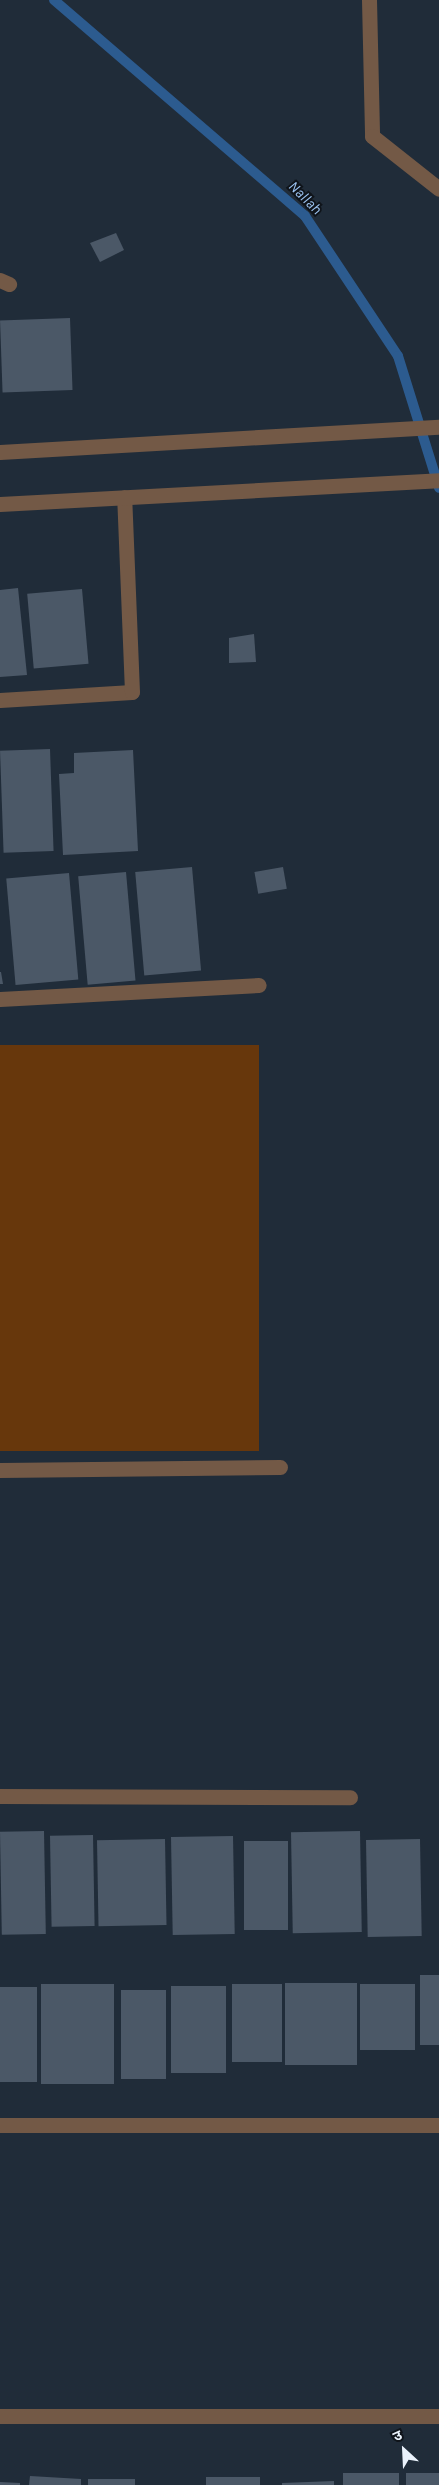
<!DOCTYPE html>
<html>
<head>
<meta charset="utf-8">
<style>
	body { margin:0 }
	#map { position:relative; width:439px; height:2485px; overflow:hidden; background:#202c39; font-family:Karla,"Noto Sans Devanagari",sans-serif }
	div>[style] { position:absolute }
	.green>* { inset:0; background:#67370c; transform-origin:0 0 }
	.stream>* { height:10px; margin:-5px; padding:0 5px; transform-origin:5px; border-radius:5px; background:#2c5b8f }
	.building>* { inset:0; background:#4b5867; transform-origin:0 0 }
	.minor>* { height:15px; margin:-7.5px; padding:0 7.5px; transform-origin:7.5px; border-radius:7.5px; background:#735946 }
	.tertiary>* { height:15px; margin:-7.5px; padding:0 7.5px; transform-origin:7.5px; border-radius:7.5px; background:#735946 }
	span { translate:-50% -50%; white-space:nowrap; text-align:center; line-height:1.15; -webkit-text-stroke:4px #0f141a; paint-order:stroke }
	.water-label { font-size:15px; color:#9dc4f2; font-style:italic }
	.north { position:absolute; left:379px; top:2425px; width:50px; height:50px; -webkit-text-stroke:4px #0f141a; paint-order:stroke; rotate:335deg; font-size:14px; font-weight:700; line-height:20px; text-align:center; color:#eaf2fb }
	.north::after { content:''; display:block; margin:auto; width:18px; height:22px; background:#eaf2fb; clip-path:polygon(50% 0,100% 100%,50% 72%,0 100%) }
</style>
</head>
<body>
<div id="map">
	<div class="green">
		<i style="left:259px;top:1045px;width:406px;height:259px;rotate:90deg"></i>
	</div>
	<div class="stream">
		<i style="left:54px;top:0;width:331px;rotate:40.7deg"></i>
		<i style="left:305px;top:216px;width:168px;rotate:56.4deg"></i>
		<i style="left:398px;top:356px;width:138px;rotate:72.7deg"></i>
	</div>
	<div class="building">
		<i style="clip-path:polygon(116px 233px,124px 250px,100px 262px,90px 243px)"></i>
		<i style="left:70px;top:318px;width:72px;height:70px;rotate:88deg"></i>
		<i style="clip-path:polygon(18px 588px,27px 675px,0 677px,0 590px)"></i>
		<i style="left:82px;top:589px;width:75px;height:55px;rotate:85deg"></i>
		<i style="clip-path:polygon(254px 634px,256px 662px,229px 663px,229px 638px)"></i>
		<i style="left:50px;top:749px;width:102px;height:50px;rotate:88deg"></i>
		<i style="clip-path:polygon(133px 750px,138px 851px,63px 855px,59px 774px,74px 773px,74px 753px)"></i>
		<i style="left:192px;top:867px;width:104px;height:57px;rotate:85deg"></i>
		<i style="left:283px;top:867px;width:22px;height:29px;rotate:80deg"></i>
		<i style="left:126px;top:872px;width:109px;height:48px;rotate:85deg"></i>
		<i style="left:69px;top:873px;width:107px;height:63px;rotate:85deg"></i>
		<i style="clip-path:polygon(0 972px,1px 972px,3px 984px,0 984px)"></i>
		<i style="left:44px;top:1831px;width:103px;height:44px;rotate:89deg"></i>
		<i style="left:360px;top:1831px;width:101px;height:69px;rotate:89deg"></i>
		<i style="left:93px;top:1835px;width:91px;height:43px;rotate:89deg"></i>
		<i style="left:233px;top:1836px;width:98px;height:62px;rotate:89deg"></i>
		<i style="left:165px;top:1839px;width:86px;height:68px;rotate:89deg"></i>
		<i style="left:420px;top:1839px;width:97px;height:54px;rotate:89deg"></i>
		<i style="left:244px;top:1841px;width:44px;height:89px"></i>
		<i style="left:420px;top:1975px;width:19px;height:70px"></i>
		<i style="left:285px;top:1983px;width:72px;height:82px"></i>
		<i style="left:41px;top:1984px;width:73px;height:100px"></i>
		<i style="left:232px;top:1984px;width:50px;height:78px"></i>
		<i style="left:360px;top:1984px;width:55px;height:66px"></i>
		<i style="left:171px;top:1986px;width:55px;height:87px"></i>
		<i style="left:0;top:1987px;width:37px;height:95px"></i>
		<i style="left:121px;top:1990px;width:45px;height:89px"></i>
		<i style="left:399px;top:2473px;width:12px;height:56px;rotate:90deg"></i>
		<i style="left:439px;top:2473px;width:12px;height:33px;rotate:90deg"></i>
		<i style="clip-path:polygon(30px 2476px,81px 2479px,81px 2485px,29px 2485px)"></i>
		<i style="left:260px;top:2477px;width:8px;height:54px;rotate:90deg"></i>
		<i style="left:88px;top:2479px;width:47px;height:6px"></i>
		<i style="clip-path:polygon(334px 2481px,334px 2485px,282px 2485px,282px 2483px)"></i>
		<i style="clip-path:polygon(0 2482px,20px 2483px,20px 2485px,0 2485px)"></i>
	</div>
	<div class="minor">
		<i style="left:369px;top:0;width:136px;rotate:88.7deg"></i>
		<i style="left:372px;top:136px;width:85px;rotate:38.3deg"></i>
		<i style="left:0;top:280px;width:10px;rotate:24deg"></i>
		<i style="left:0;top:700px;width:132px;rotate:-3.5deg"></i>
		<i style="left:132px;top:692px;width:195px;rotate:-92.3deg"></i>
		<i style="left:0;top:999px;width:259px;rotate:-3.1deg"></i>
		<i style="left:0;top:1470px;width:280px;rotate:-0.6deg"></i>
		<i style="left:0;top:1796px;width:350px;rotate:0.2deg"></i>
		<i style="left:0;top:2125px;width:439px"></i>
		<i style="left:0;top:2416px;width:439px"></i>
	</div>
	<div class="tertiary">
		<i style="left:0;top:452px;width:440px;rotate:-3.3deg"></i>
		<i style="left:0;top:504px;width:440px;rotate:-3.1deg"></i>
	</div>
	<div class="water-label">
		<span style="left:305px;top:198px;rotate:45deg">Nallah</span>
	</div>
	<div class="north">उ</div>
</div>
</body>
</html>
